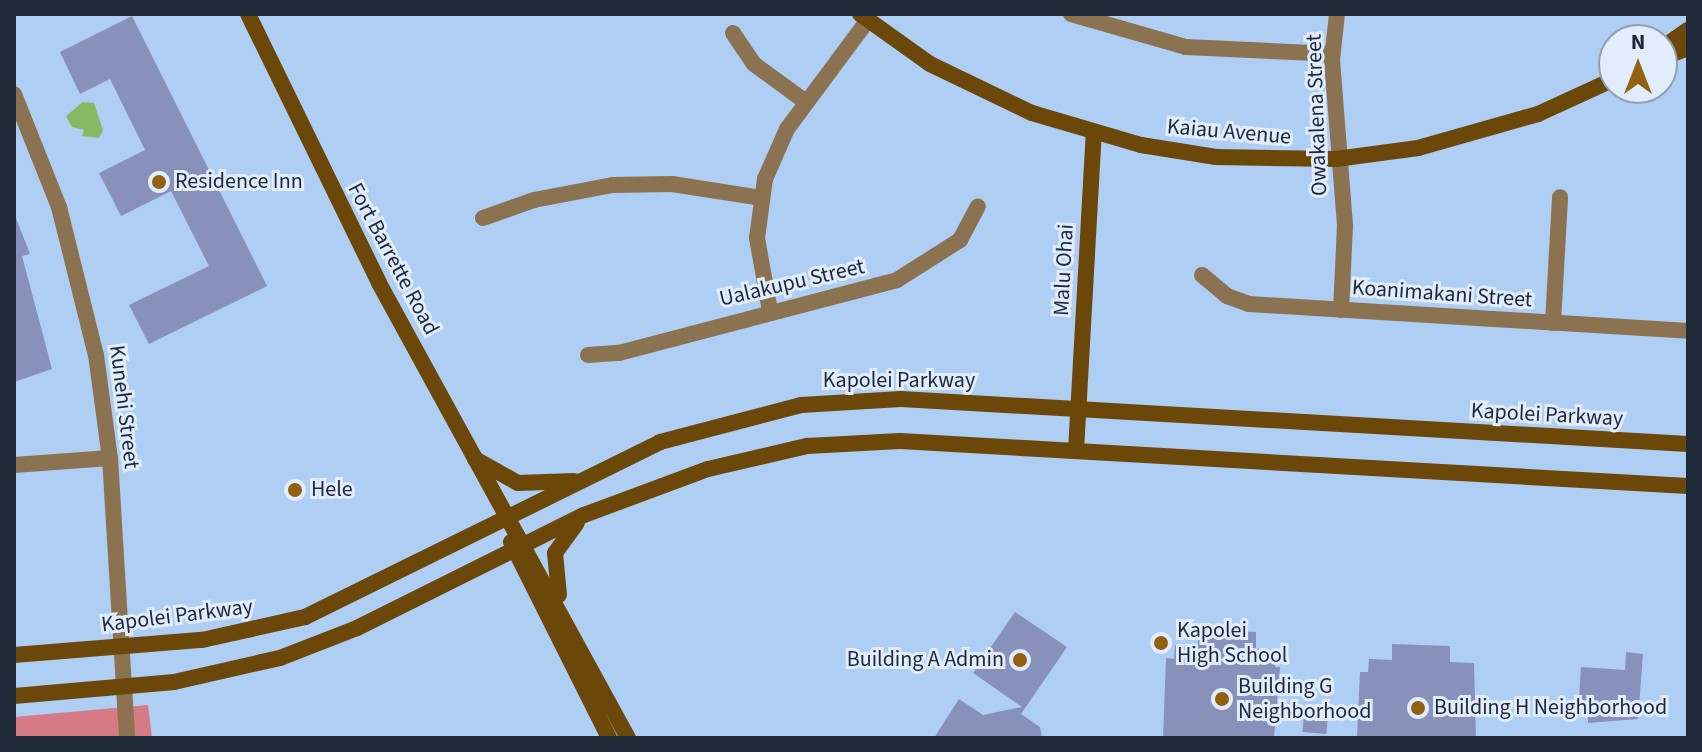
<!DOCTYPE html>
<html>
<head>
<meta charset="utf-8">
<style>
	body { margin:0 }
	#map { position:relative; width:1702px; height:752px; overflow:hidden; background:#afcef3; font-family:"Source Sans 3",sans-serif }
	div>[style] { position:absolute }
	.green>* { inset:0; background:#d67b85 }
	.water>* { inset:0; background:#87b964 }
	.building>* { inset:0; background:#8791ba; transform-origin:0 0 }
	.street>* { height:16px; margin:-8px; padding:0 8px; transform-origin:8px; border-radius:8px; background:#8b7251 }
	.secondary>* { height:16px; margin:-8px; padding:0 8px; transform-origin:8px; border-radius:8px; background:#6b4709 }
	.dots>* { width:22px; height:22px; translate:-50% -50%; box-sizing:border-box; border:4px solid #e1edfd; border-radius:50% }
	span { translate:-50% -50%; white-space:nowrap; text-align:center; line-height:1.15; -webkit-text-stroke:6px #e1edfd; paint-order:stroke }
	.street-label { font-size:22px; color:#1d2937 }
	.poi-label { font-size:22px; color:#1d2937 }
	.left { translate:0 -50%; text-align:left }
	.right { translate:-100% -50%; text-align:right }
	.frame { position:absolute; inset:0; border:16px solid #1d2937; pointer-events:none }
	.north { position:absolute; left:1598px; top:24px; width:80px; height:80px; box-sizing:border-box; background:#e1edfd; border:2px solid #939fae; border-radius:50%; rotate:0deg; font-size:22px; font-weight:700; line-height:32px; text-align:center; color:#1d2937 }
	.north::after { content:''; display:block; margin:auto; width:28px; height:36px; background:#926211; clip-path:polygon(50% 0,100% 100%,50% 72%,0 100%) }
</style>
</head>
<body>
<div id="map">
	<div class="green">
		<i style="clip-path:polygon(148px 705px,152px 738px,14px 738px,14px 717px)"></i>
	</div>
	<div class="water">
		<i style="clip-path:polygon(83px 102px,94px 103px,103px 130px,99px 138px,82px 136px,84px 130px,72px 127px,66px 116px)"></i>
	</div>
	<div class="building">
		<i style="clip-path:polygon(132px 16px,267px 286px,149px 344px,129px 305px,209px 266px,171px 191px,121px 216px,99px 173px,145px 150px,110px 79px,80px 94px,60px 52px)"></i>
		<i style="clip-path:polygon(14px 213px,30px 254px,22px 256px,52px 369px,14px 382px)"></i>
		<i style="clip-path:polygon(1015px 612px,1067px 647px,1021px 714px,1040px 727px,1042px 738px,934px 738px,959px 699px,983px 715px,1022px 707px,973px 673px)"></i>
		<i style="clip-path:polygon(1198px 630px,1256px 632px,1256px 649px,1275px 650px,1275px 667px,1280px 667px,1274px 738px,1163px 738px,1166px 658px,1174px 659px,1175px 645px,1198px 646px)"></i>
		<i style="clip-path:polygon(1392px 644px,1450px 646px,1450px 662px,1474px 663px,1476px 738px,1357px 738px,1360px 672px,1368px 672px,1369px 659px,1392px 660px)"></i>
		<i style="clip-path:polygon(1626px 652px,1643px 654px,1638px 719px,1588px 723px,1588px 714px,1578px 714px,1581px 667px,1625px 670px)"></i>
		<i style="left:1304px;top:714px;width:24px;height:18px;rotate:5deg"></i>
	</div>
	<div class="street">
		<i style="left:1071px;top:14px;width:120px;rotate:16deg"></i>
		<i style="left:1186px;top:47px;width:146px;rotate:2.7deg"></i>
		<i style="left:1337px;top:14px;width:46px;rotate:96.2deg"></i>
		<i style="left:1332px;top:60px;width:167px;rotate:85.5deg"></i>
		<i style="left:1345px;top:226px;width:84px;rotate:92.7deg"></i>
		<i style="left:733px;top:33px;width:37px;rotate:56deg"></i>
		<i style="left:754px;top:64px;width:64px;rotate:36.2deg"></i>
		<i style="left:14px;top:94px;width:122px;rotate:68.3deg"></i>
		<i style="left:59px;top:207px;width:153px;rotate:76deg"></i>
		<i style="left:96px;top:355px;width:104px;rotate:82.3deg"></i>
		<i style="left:110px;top:458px;width:281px;rotate:86.5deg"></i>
		<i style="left:483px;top:218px;width:54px;rotate:-19.4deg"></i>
		<i style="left:534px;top:200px;width:80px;rotate:-10.8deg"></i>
		<i style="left:613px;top:185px;width:59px;rotate:-1deg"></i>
		<i style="left:672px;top:184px;width:90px;rotate:8.9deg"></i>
		<i style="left:1202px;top:275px;width:33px;rotate:40deg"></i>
		<i style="left:1227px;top:296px;width:23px;rotate:20deg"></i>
		<i style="left:1249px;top:304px;width:440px;rotate:3.5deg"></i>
		<i style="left:770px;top:311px;width:74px;rotate:-100.1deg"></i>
		<i style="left:757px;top:238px;width:60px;rotate:-82.3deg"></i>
		<i style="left:765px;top:179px;width:55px;rotate:-66.3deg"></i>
		<i style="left:787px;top:129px;width:136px;rotate:-53.4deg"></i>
		<i style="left:1553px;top:323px;width:126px;rotate:-86.8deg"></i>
		<i style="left:588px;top:355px;width:31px;rotate:-4deg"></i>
		<i style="left:619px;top:353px;width:287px;rotate:-14.7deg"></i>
		<i style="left:897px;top:280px;width:75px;rotate:-32.4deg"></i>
		<i style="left:960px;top:240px;width:38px;rotate:-62deg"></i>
		<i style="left:14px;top:465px;width:96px;rotate:-4.2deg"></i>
	</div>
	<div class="secondary">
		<i style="left:248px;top:14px;width:299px;rotate:64deg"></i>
		<i style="left:379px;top:283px;width:519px;rotate:61.31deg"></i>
		<i style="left:860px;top:14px;width:86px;rotate:35.5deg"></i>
		<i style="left:930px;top:64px;width:113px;rotate:25.7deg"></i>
		<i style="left:1032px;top:113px;width:114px;rotate:16.4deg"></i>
		<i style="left:1141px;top:145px;width:76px;rotate:9.1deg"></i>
		<i style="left:1216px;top:157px;width:120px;rotate:1deg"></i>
		<i style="left:1336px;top:159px;width:83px;rotate:-7.6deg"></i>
		<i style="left:1418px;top:148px;width:125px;rotate:-15.8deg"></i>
		<i style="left:1538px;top:114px;width:84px;rotate:-24.7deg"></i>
		<i style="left:1662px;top:48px;width:32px;rotate:-35deg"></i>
		<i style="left:1662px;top:58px;width:28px;rotate:-21deg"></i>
		<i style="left:1076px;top:451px;width:318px;rotate:-86.8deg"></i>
		<i style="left:475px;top:459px;width:49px;rotate:29.2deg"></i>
		<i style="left:518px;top:483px;width:56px;rotate:-2deg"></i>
		<i style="left:511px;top:542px;width:219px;rotate:63.4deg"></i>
		<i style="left:559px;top:595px;width:42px;rotate:-95.4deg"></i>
		<i style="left:555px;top:553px;width:37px;rotate:-54deg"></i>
		<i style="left:14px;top:655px;width:189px;rotate:-4.6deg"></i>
		<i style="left:202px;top:640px;width:106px;rotate:-12.6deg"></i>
		<i style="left:305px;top:617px;width:396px;rotate:-26.2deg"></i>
		<i style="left:660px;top:442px;width:146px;rotate:-14.7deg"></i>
		<i style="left:801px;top:405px;width:100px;rotate:-3.4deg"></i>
		<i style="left:901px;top:399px;width:788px;rotate:3.27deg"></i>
		<i style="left:14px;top:696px;width:161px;rotate:-5deg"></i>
		<i style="left:174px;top:682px;width:109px;rotate:-12.8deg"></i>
		<i style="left:280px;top:658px;width:83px;rotate:-21.3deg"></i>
		<i style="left:357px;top:628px;width:254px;rotate:-26.5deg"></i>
		<i style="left:584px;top:515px;width:132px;rotate:-20.4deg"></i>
		<i style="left:708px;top:469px;width:102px;rotate:-13.1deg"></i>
		<i style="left:807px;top:446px;width:93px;rotate:-3.1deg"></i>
		<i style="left:900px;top:441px;width:789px;rotate:3.27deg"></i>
	</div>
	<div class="dots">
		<i style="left:159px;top:182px;background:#926211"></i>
		<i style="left:295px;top:490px;background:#926211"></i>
		<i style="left:1161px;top:643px;background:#926211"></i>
		<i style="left:1020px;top:660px;background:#926211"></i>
		<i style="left:1222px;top:699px;background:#926211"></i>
		<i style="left:1418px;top:708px;background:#926211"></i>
	</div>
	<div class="street-label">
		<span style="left:1317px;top:115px;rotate:-92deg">Owakalena Street</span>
		<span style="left:1229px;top:132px;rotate:5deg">Kaiau Avenue</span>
		<span style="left:393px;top:259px;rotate:62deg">Fort Barrette Road</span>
		<span style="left:1064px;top:270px;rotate:-87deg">Malu Ohai</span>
		<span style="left:792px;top:283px;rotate:-13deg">Ualakupu Street</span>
		<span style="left:1442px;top:294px;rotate:4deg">Koanimakani Street</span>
		<span style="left:899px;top:381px">Kapolei Parkway</span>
		<span style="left:124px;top:407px;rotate:83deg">Kunehi Street</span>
		<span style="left:1547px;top:415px;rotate:3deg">Kapolei Parkway</span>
		<span style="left:177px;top:616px;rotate:-7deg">Kapolei Parkway</span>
	</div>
	<div class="poi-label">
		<span class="left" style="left:175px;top:182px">Residence Inn</span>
		<span class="left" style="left:311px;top:490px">Hele</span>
		<span class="left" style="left:1177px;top:643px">Kapolei<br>High School</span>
		<span class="right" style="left:1004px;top:660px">Building A Admin</span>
		<span class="left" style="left:1238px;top:699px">Building G<br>Neighborhood</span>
		<span class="left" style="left:1434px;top:708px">Building H Neighborhood</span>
	</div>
	<div class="frame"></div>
	<div class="north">N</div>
</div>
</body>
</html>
